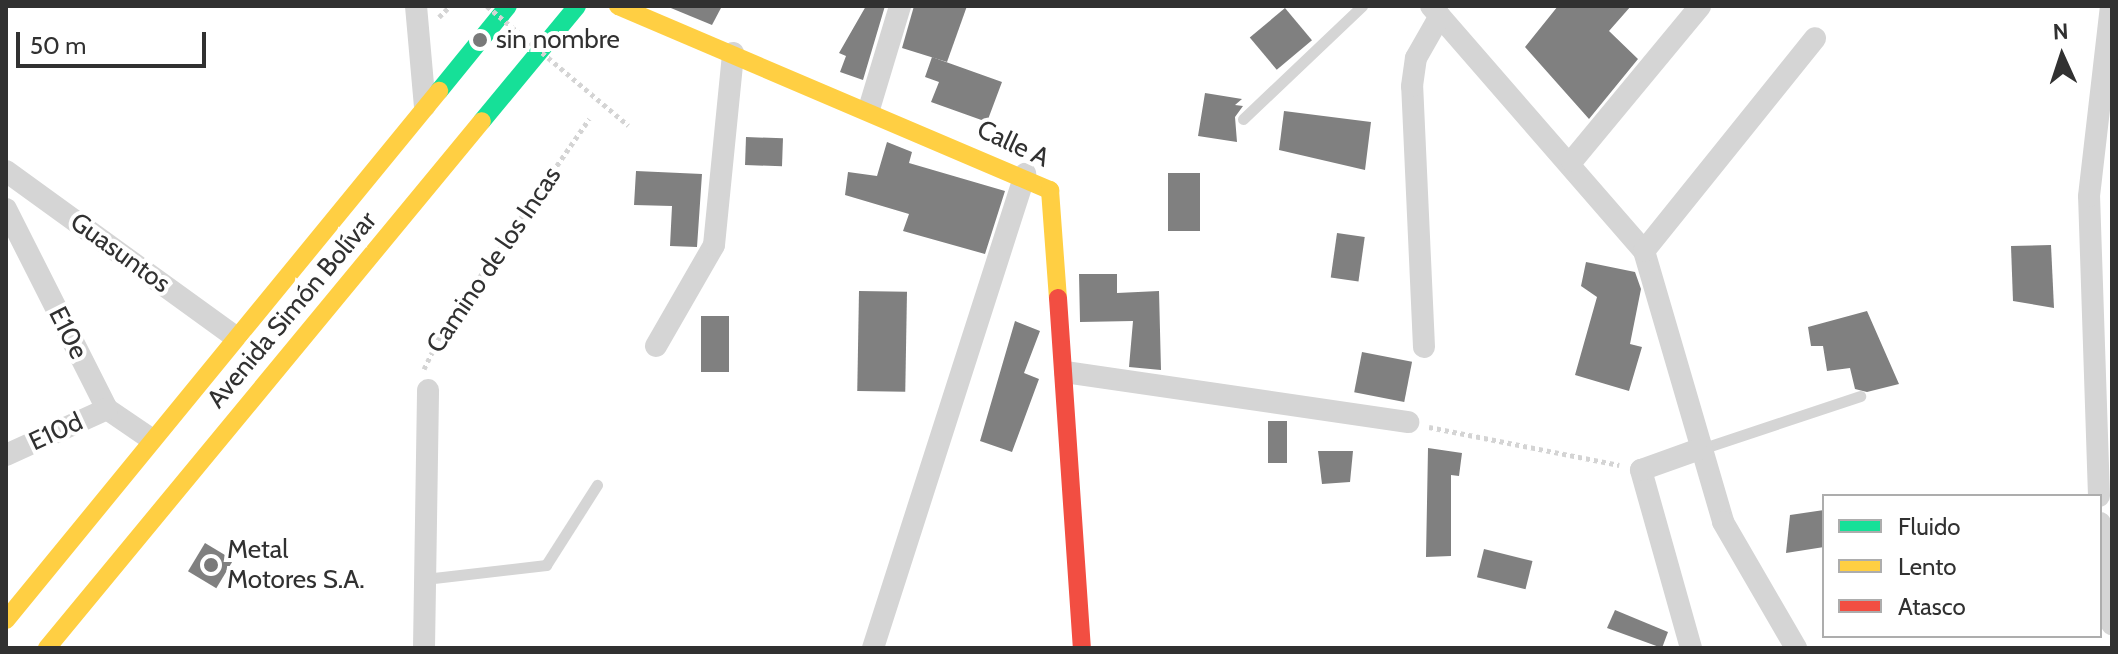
<!DOCTYPE html>
<html>
<head>
<meta charset="utf-8">
<style>
	body { margin:0 }
	#map { position:relative; width:2118px; height:654px; overflow:hidden; background:#fff; font-family:Cabin,sans-serif }
	div>[style] { position:absolute }
	.building>* { inset:0; background:#808080; transform-origin:0 0 }
	.path>* { height:5px; margin-top:-2.5px; transform-origin:0; background:repeating-linear-gradient(90deg,#d4d4d4 0 4px,transparent 0 8px) }
	.lane>* { height:11px; margin:-5.5px; padding:0 5.5px; transform-origin:5.5px; border-radius:5.5px; background:#d5d5d5 }
	.street>* { height:22px; margin:-11px; padding:0 11px; transform-origin:11px; border-radius:11px; background:#d5d5d5 }
	.fast>* { height:18px; margin:-9px; padding:0 9px; transform-origin:9px; border-radius:9px; background:#16e098 }
	.slow>* { height:18px; margin:-9px; padding:0 9px; transform-origin:9px; border-radius:9px; background:#ffcf43 }
	.jam>* { height:18px; margin:-9px; padding:0 9px; transform-origin:9px; border-radius:9px; background:#f24e42 }
	.path-bridge>* { height:5px; margin-top:-2.5px; transform-origin:0; background:repeating-linear-gradient(90deg,#d4d4d4 0 4px,transparent 0 8px) }
	.dots>* { width:22px; height:22px; translate:-50% -50%; box-sizing:border-box; border:4px solid #fff; border-radius:50% }
	span { translate:-50% -50%; white-space:nowrap; text-align:center; line-height:1.15; -webkit-text-stroke:8px #fff; paint-order:stroke }
	.poi-label { font-size:26px; color:#313131 }
	.left { translate:0 -50%; text-align:left }
	.street-label { font-size:26px; color:#313131 }
	.frame { position:absolute; inset:0; border:8px solid #313131; pointer-events:none }
	.legend { position:absolute; left:1822px; top:494px; width:280px; height:144px; box-sizing:border-box; background:#fff; border:2px solid #adadad; margin:0; padding:10px 14px; list-style:none; font-size:24px; color:#313131 }
	.legend li { display:flex; align-items:center; gap:16px; height:40px }
	.legend b { width:40px; border:2px solid #adadad }
	.north { position:absolute; left:2022px; top:16px; width:80px; height:80px; -webkit-text-stroke:6px #fff; paint-order:stroke; rotate:357deg; font-size:22px; font-weight:700; line-height:32px; text-align:center; color:#313131 }
	.north::after { content:''; display:block; margin:auto; width:28px; height:36px; background:#313131; clip-path:polygon(50% 0,100% 100%,50% 72%,0 100%) }
	.scale { position:absolute; left:16px; top:32px; width:190px; height:36px; box-sizing:border-box; border:4px solid #313131; border-top:0; padding-left:10px; font-size:24px; line-height:28px; white-space:nowrap; color:#313131; -webkit-text-stroke:6px #fff; paint-order:stroke }
</style>
</head>
<body>
<div id="map">
	<div class="building">
		<i style="clip-path:polygon(666px 6px,722px 6px,712px 25px)"></i>
		<i style="clip-path:polygon(866px 6px,885px 6px,863px 80px,840px 72px,846px 56px,839px 53px)"></i>
		<i style="clip-path:polygon(914px 6px,967px 6px,947px 62px,902px 48px)"></i>
		<i style="clip-path:polygon(1558px 6px,1631px 6px,1609px 31px,1638px 59px,1589px 119px,1525px 47px)"></i>
		<i style="left:1285px;top:8px;width:42px;height:46px;rotate:50deg"></i>
		<i style="clip-path:polygon(932px 57px,1002px 82px,987px 122px,931px 102px,939px 82px,925px 77px)"></i>
		<i style="clip-path:polygon(1205px 93px,1242px 99px,1235px 105px,1243px 106px,1235px 117px,1237px 142px,1198px 136px)"></i>
		<i style="clip-path:polygon(1284px 111px,1371px 122px,1365px 170px,1279px 150px)"></i>
		<i style="left:746px;top:137px;width:37px;height:28px;rotate:2deg"></i>
		<i style="clip-path:polygon(887px 142px,912px 152px,909px 163px,1005px 191px,985px 254px,903px 231px,909px 214px,845px 195px,848px 172px,877px 176px)"></i>
		<i style="clip-path:polygon(636px 171px,702px 174px,697px 247px,670px 246px,672px 206px,634px 205px)"></i>
		<i style="left:1168px;top:173px;width:32px;height:58px"></i>
		<i style="left:1337px;top:233px;width:28px;height:45px;rotate:8deg"></i>
		<i style="clip-path:polygon(2051px 245px,2054px 308px,2013px 301px,2011px 246px)"></i>
		<i style="clip-path:polygon(1586px 262px,1635px 272px,1641px 289px,1630px 344px,1642px 347px,1629px 391px,1575px 375px,1597px 297px,1581px 286px)"></i>
		<i style="clip-path:polygon(1079px 274px,1117px 274px,1117px 293px,1159px 291px,1161px 370px,1129px 367px,1133px 321px,1080px 322px)"></i>
		<i style="left:859px;top:291px;width:48px;height:100px;rotate:1deg"></i>
		<i style="clip-path:polygon(1867px 311px,1899px 384px,1867px 392px,1855px 389px,1850px 368px,1827px 371px,1823px 346px,1811px 346px,1808px 327px)"></i>
		<i style="left:701px;top:316px;width:28px;height:56px"></i>
		<i style="clip-path:polygon(1015px 321px,1040px 331px,1024px 373px,1039px 379px,1012px 452px,980px 441px)"></i>
		<i style="left:1362px;top:352px;width:51px;height:41px;rotate:11deg"></i>
		<i style="left:1268px;top:421px;width:19px;height:42px"></i>
		<i style="clip-path:polygon(1428px 448px,1462px 453px,1459px 476px,1451px 475px,1451px 556px,1426px 557px)"></i>
		<i style="clip-path:polygon(1318px 451px,1353px 451px,1350px 482px,1322px 484px)"></i>
		<i style="clip-path:polygon(1824px 510px,1824px 547px,1786px 553px,1790px 515px)"></i>
		<i style="left:205px;top:543px;width:33px;height:33px;rotate:31deg"></i>
		<i style="left:1484px;top:549px;width:50px;height:29px;rotate:14deg"></i>
		<i style="clip-path:polygon(1615px 610px,1668px 632px,1662px 648px,1607px 628px)"></i>
	</div>
	<div class="path">
		<i style="left:439px;top:17px;width:16px;rotate:-45deg"></i>
		<i style="left:424px;top:369px;width:43px;rotate:-64deg"></i>
		<i style="left:443px;top:330px;width:257px;rotate:-55.3deg"></i>
		<i style="left:1429px;top:427px;width:194px;rotate:11.3deg"></i>
	</div>
	<div class="lane">
		<i style="left:1243px;top:119px;width:164px;rotate:-43.5deg"></i>
		<i style="left:1698px;top:450px;width:171px;rotate:-18.4deg"></i>
		<i style="left:425px;top:579px;width:122px;rotate:-6.6deg"></i>
		<i style="left:546px;top:565px;width:95px;rotate:-57.5deg"></i>
	</div>
	<div class="street">
		<i style="left:416px;top:6px;width:100px;rotate:84.9deg"></i>
		<i style="left:1431px;top:6px;width:325px;rotate:49deg"></i>
		<i style="left:1644px;top:251px;width:282px;rotate:73.7deg"></i>
		<i style="left:1723px;top:522px;width:146px;rotate:59.9deg"></i>
		<i style="left:869px;top:109px;width:108px;rotate:-73.2deg"></i>
		<i style="left:1572px;top:161px;width:201px;rotate:-50.4deg"></i>
		<i style="left:6px;top:171px;width:281px;rotate:35.9deg"></i>
		<i style="left:6px;top:209px;width:224px;rotate:63.2deg"></i>
		<i style="left:107px;top:409px;width:53px;rotate:34.3deg"></i>
		<i style="left:1644px;top:251px;width:273px;rotate:-51.2deg"></i>
		<i style="left:656px;top:346px;width:116px;rotate:-60.1deg"></i>
		<i style="left:714px;top:245px;width:193px;rotate:-84.3deg"></i>
		<i style="left:1424px;top:347px;width:261px;rotate:-92.6deg"></i>
		<i style="left:1412px;top:86px;width:28px;rotate:-82deg"></i>
		<i style="left:1416px;top:58px;width:48px;rotate:-60.3deg"></i>
		<i style="left:1065px;top:372px;width:347px;rotate:8.3deg"></i>
		<i style="left:6px;top:455px;width:111px;rotate:-24.5deg"></i>
		<i style="left:2099px;top:496px;width:300px;rotate:-91.9deg"></i>
		<i style="left:2089px;top:196px;width:191px;rotate:-83.4deg"></i>
		<i style="left:2100px;top:523px;width:102px;rotate:83.2deg"></i>
		<i style="left:424px;top:648px;width:258px;rotate:-89.1deg"></i>
		<i style="left:873px;top:648px;width:498px;rotate:-72.2deg"></i>
		<i style="left:1691px;top:648px;width:185px;rotate:-105.7deg"></i>
		<i style="left:1641px;top:470px;width:59px;rotate:-19.7deg"></i>
	</div>
	<div class="fast">
		<i style="left:439px;top:91px;width:109px;rotate:-50.9deg"></i>
		<i style="left:482px;top:121px;width:149px;rotate:-50.4deg"></i>
	</div>
	<div class="slow">
		<i style="left:618px;top:6px;width:470px;rotate:23.1deg"></i>
		<i style="left:1050px;top:190px;width:108px;rotate:85.8deg"></i>
		<i style="left:6px;top:620px;width:684px;rotate:-50.7deg"></i>
		<i style="left:47px;top:648px;width:683px;rotate:-50.46deg"></i>
	</div>
	<div class="jam">
		<i style="left:1058px;top:298px;width:351px;rotate:86.1deg"></i>
	</div>
	<div class="path-bridge">
		<i style="left:487px;top:6px;width:185px;rotate:40.2deg"></i>
	</div>
	<div class="dots">
		<i style="left:480px;top:40px;background:#797979"></i>
		<i style="left:211px;top:565px;background:#797979"></i>
	</div>
	<div class="poi-label">
		<span class="left" style="left:496px;top:40px">sin nombre</span>
		<span class="left" style="left:227px;top:565px">Metal<br>Motores S.A.</span>
	</div>
	<div class="street-label">
		<span style="left:1013px;top:144px;rotate:25deg">Calle A</span>
		<span style="left:120px;top:253px;rotate:36deg">Guasuntos</span>
		<span style="left:494px;top:260px;rotate:-56deg">Camino de los Incas</span>
		<span style="left:292px;top:310px;rotate:-50deg">Avenida Simón Bolívar</span>
		<span style="left:68px;top:333px;rotate:63deg">E10e</span>
		<span style="left:56px;top:432px;rotate:-25deg">E10d</span>
	</div>
	<div class="frame"></div>
	<ul class="legend">
	<li><b style="height:10px;background:#16e098"></b>Fluido</li>
	<li><b style="height:10px;background:#ffcf43"></b>Lento</li>
	<li><b style="height:10px;background:#f24e42"></b>Atasco</li>
	</ul>
	<div class="north">N</div>
	<div class="scale">50 m</div>
</div>
</body>
</html>
